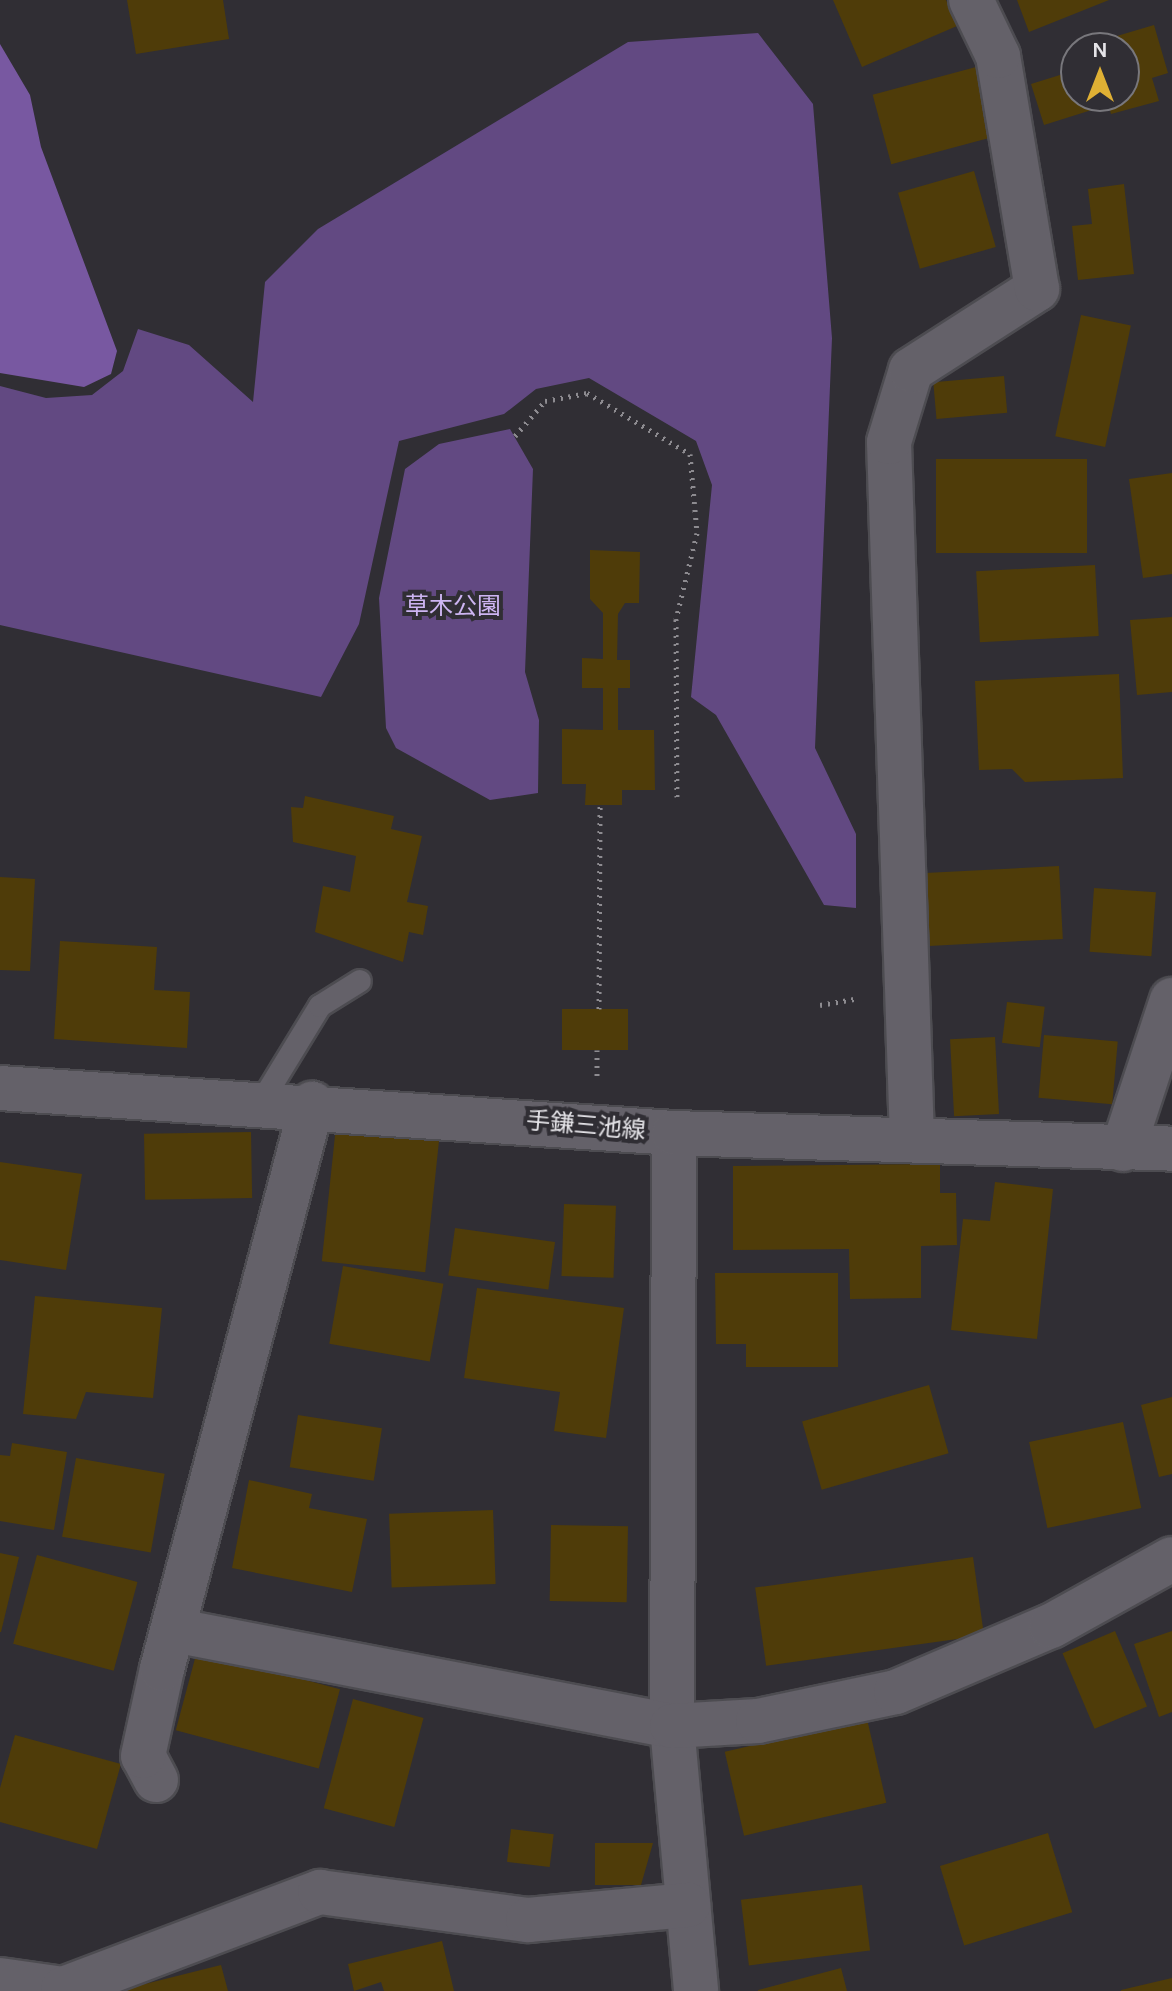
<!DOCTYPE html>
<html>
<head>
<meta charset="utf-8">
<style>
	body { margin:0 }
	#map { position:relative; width:1172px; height:1991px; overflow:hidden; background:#302e34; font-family:Karla,"Noto Sans JP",sans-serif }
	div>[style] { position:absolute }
	.green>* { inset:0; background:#624982 }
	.water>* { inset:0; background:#7858a1 }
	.building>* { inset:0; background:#4f3c09; transform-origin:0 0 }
	.path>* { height:5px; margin-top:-2.5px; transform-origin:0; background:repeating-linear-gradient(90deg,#8d8b90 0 2px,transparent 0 8px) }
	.roads { filter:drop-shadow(2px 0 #4d4c51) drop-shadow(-2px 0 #4d4c51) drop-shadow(0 2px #4d4c51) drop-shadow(0 -2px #4d4c51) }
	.service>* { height:22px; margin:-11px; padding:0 11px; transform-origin:11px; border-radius:11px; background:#646169 }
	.minor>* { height:44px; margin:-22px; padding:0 22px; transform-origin:22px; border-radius:22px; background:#646169 }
	.secondary>* { height:44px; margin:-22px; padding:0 22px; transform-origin:22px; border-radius:22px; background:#646169 }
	span { translate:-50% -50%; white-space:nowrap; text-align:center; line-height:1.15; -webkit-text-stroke:8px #302e34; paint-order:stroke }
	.park-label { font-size:24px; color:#cdb5f2 }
	.street-label { font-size:24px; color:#e5e4e8 }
	.north { position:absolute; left:1060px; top:32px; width:80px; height:80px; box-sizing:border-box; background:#302e34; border:2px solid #78777c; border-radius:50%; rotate:0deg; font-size:22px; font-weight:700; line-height:32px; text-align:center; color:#e5e4e8 }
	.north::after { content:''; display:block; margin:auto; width:28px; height:36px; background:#dfb034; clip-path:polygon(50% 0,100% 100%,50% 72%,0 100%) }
</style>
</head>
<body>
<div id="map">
	<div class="green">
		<i style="clip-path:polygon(758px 33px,813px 104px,832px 338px,815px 748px,856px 834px,856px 908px,824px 905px,716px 715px,691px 697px,712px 485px,696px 441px,589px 378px,536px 389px,504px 414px,399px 441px,359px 624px,321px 697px,0 625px,0 386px,46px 398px,92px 395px,123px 371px,138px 329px,189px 345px,253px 402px,265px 282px,318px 229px,628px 42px)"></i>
		<i style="clip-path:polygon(510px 429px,533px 469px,525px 672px,539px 720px,538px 793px,490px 800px,396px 748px,386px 728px,379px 598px,405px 469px,439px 444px)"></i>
	</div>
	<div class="water">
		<i style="clip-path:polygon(0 44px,30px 95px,41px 147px,117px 351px,111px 374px,84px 387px,0 373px)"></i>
	</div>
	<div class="building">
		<i style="clip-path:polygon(127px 0,223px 0,229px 39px,136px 54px)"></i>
		<i style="clip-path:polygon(833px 0,946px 0,957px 26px,862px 67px)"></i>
		<i style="clip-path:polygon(1017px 0,1109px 0,1029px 32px)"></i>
		<i style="clip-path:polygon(1154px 25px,1168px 73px,1152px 78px,1159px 101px,1111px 114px,1106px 96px,1124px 96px,1124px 48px,1090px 44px)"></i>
		<i style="left:976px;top:67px;width:72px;height:107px;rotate:75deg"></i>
		<i style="clip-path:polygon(1076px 70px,1076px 96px,1094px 96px,1098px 108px,1044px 125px,1031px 84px)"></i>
		<i style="left:974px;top:171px;width:79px;height:79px;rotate:74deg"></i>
		<i style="clip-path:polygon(1124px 184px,1134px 274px,1078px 280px,1072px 226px,1092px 224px,1088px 189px)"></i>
		<i style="left:1081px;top:315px;width:51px;height:124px;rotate:12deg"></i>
		<i style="left:1004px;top:376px;width:37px;height:71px;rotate:85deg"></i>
		<i style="left:1087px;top:459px;width:94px;height:151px;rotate:90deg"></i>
		<i style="clip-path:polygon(1172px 473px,1172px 574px,1143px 578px,1129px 479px)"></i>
		<i style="clip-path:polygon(590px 550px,640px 552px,639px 603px,625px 603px,618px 614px,617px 660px,630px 660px,630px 688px,618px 688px,618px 730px,654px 730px,655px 790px,622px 790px,622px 805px,585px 805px,586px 784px,562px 784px,562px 729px,603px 730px,603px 688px,582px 688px,582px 658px,603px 659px,603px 613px,590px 599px)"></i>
		<i style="left:1095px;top:565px;width:71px;height:119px;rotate:87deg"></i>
		<i style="clip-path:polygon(1172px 617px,1172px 692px,1137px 695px,1130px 620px)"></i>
		<i style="clip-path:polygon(1119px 674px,1123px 778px,1025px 782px,1012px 769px,979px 770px,975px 681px)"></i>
		<i style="clip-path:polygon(305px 796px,394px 816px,391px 829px,422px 836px,407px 902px,428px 906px,423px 935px,409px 932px,403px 962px,315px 932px,323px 886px,350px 892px,356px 856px,293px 842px,291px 807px,303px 808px)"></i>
		<i style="left:1059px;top:866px;width:73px;height:134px;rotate:87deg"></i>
		<i style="clip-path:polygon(0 877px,35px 879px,30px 971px,0 970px)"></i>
		<i style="left:1094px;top:888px;width:62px;height:64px;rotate:4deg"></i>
		<i style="clip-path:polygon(60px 941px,157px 947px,154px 990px,190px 992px,187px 1048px,54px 1039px)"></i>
		<i style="left:1007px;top:1002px;width:38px;height:41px;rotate:7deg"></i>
		<i style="left:562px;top:1009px;width:66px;height:41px"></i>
		<i style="left:1044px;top:1035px;width:74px;height:63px;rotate:5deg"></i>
		<i style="left:995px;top:1037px;width:77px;height:45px;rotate:87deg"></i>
		<i style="left:336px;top:1126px;width:104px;height:136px;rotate:6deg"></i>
		<i style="left:251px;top:1132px;width:66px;height:107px;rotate:89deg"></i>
		<i style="clip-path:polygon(0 1162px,82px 1174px,66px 1270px,0 1260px)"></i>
		<i style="clip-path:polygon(940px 1164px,940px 1193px,956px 1193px,957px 1245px,921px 1246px,921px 1298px,850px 1299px,849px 1249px,733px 1250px,733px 1166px)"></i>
		<i style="clip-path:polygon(995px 1182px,1053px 1189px,1037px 1339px,951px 1330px,963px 1219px,990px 1221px)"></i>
		<i style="left:564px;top:1204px;width:52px;height:72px;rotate:2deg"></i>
		<i style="left:455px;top:1228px;width:101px;height:48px;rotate:8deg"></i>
		<i style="left:343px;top:1266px;width:102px;height:79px;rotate:10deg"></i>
		<i style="clip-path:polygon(715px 1273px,838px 1273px,838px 1367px,746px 1367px,746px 1344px,716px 1344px)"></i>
		<i style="clip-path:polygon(477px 1288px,624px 1308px,606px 1438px,554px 1431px,560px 1392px,464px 1378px)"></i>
		<i style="clip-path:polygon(35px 1296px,162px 1308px,153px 1398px,86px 1392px,76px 1419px,23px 1414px)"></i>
		<i style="left:929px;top:1385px;width:71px;height:132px;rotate:74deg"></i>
		<i style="clip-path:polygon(1172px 1397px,1172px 1474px,1159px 1477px,1141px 1405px)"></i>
		<i style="left:298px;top:1415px;width:85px;height:53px;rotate:9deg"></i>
		<i style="left:1123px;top:1422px;width:88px;height:96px;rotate:78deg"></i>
		<i style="clip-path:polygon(12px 1443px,67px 1452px,54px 1530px,0 1521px,0 1455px,10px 1456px)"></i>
		<i style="left:76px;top:1458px;width:90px;height:80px;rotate:10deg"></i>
		<i style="clip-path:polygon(249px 1480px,312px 1494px,309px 1508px,367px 1519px,352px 1592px,232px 1568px)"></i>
		<i style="left:493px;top:1510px;width:74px;height:104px;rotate:88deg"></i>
		<i style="left:551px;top:1525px;width:77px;height:76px;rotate:1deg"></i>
		<i style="clip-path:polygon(0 1553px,19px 1557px,1px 1632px,0 1632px)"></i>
		<i style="left:37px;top:1555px;width:104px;height:92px;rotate:15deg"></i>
		<i style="left:973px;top:1557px;width:79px;height:220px;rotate:82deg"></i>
		<i style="left:1115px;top:1631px;width:82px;height:57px;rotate:67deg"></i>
		<i style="clip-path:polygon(1172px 1631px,1172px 1712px,1159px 1717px,1134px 1644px)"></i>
		<i style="left:197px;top:1651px;width:148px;height:82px;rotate:15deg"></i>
		<i style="left:353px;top:1699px;width:73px;height:113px;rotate:15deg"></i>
		<i style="left:867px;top:1719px;width:86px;height:146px;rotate:77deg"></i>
		<i style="clip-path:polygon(15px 1735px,121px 1764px,97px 1849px,0 1822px,0 1788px)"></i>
		<i style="left:511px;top:1829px;width:43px;height:33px;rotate:7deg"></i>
		<i style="left:1048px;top:1833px;width:83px;height:113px;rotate:73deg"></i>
		<i style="clip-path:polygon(595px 1843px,653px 1843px,641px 1885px,595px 1885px)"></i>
		<i style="left:862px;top:1885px;width:66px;height:122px;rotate:83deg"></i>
		<i style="clip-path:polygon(442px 1941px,454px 1991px,384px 1991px,381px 1982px,354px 1991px,348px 1964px)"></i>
		<i style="clip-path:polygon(221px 1965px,228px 1991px,121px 1991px,121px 1990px)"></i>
		<i style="clip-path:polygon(841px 1968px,847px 1991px,758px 1991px,758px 1990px)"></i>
		<i style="clip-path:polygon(1172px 1978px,1172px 1991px,1121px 1991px,1121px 1990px)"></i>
	</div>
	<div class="path">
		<i style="left:515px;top:436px;width:46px;rotate:-49.4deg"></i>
		<i style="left:545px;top:401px;width:43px;rotate:-10.8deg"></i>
		<i style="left:587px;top:393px;width:120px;rotate:30.6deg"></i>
		<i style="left:690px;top:454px;width:79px;rotate:84.9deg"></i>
		<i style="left:697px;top:533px;width:89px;rotate:103.7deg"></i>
		<i style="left:676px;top:619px;width:178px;rotate:89.7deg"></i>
		<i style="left:820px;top:1005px;width:39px;rotate:-10deg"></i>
		<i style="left:599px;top:1009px;width:204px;rotate:-89.7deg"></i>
		<i style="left:597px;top:1050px;width:27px;rotate:90deg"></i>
	</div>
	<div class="roads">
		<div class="service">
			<i style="left:262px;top:1101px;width:111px;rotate:-58.6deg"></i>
			<i style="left:320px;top:1006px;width:47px;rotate:-32deg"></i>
		</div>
		<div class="minor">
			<i style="left:674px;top:1133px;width:593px;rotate:90.19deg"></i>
			<i style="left:672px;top:1726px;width:266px;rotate:84.8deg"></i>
			<i style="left:912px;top:1139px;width:697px;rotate:-91.89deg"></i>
			<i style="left:889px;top:442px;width:75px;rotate:-73deg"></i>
			<i style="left:911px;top:370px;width:150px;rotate:-32.7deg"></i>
			<i style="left:1037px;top:289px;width:236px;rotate:-99.5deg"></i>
			<i style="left:998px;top:56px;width:62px;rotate:-115.7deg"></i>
			<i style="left:1123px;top:1149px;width:157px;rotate:-71.8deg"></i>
			<i style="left:173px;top:1630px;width:508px;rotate:10.89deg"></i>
			<i style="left:672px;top:1726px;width:86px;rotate:-3.3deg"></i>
			<i style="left:758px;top:1721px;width:141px;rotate:-11.9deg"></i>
			<i style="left:896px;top:1692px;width:168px;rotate:-23.1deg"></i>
			<i style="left:1051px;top:1626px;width:138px;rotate:-29deg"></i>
			<i style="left:156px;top:1780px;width:27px;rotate:-118deg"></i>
			<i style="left:143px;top:1756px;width:89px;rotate:-77.7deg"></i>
			<i style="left:162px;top:1669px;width:585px;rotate:-75.13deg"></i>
			<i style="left:0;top:1980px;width:64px;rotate:8.1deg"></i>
			<i style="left:63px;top:1989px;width:275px;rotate:-20.7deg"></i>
			<i style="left:320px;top:1892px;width:210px;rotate:7.7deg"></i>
			<i style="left:528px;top:1920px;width:161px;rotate:-5.4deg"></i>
		</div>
		<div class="secondary">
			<i style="left:0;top:1088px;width:676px;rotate:3.82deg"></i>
			<i style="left:674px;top:1133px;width:498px;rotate:1.8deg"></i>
		</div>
	</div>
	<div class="park-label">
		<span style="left:453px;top:607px">草木公園</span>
	</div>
	<div class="street-label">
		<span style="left:586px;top:1126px;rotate:5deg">手鎌三池線</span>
	</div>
	<div class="north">N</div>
</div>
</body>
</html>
